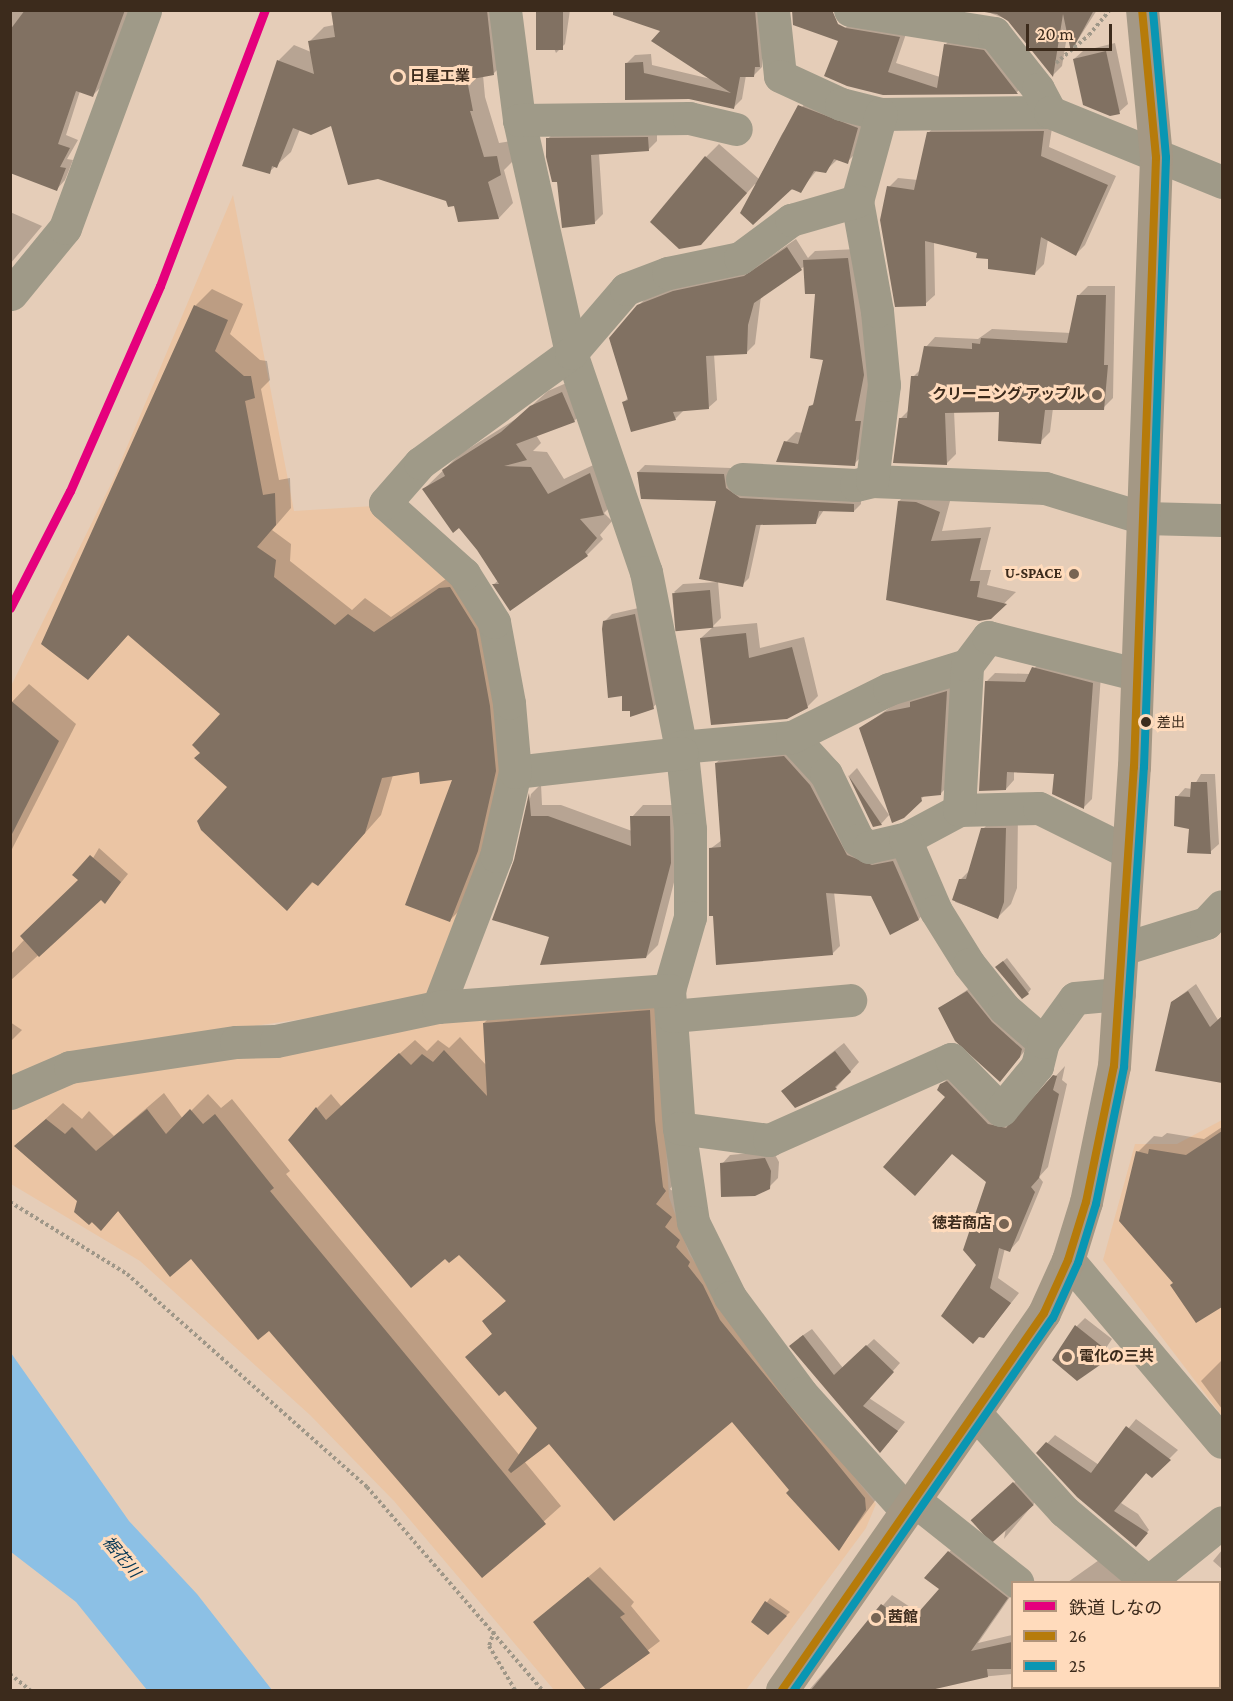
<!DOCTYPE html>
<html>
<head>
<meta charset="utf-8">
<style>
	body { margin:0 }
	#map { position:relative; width:1233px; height:1701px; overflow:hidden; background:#e5cdb8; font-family:"Crimson Pro","Noto Sans JP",serif }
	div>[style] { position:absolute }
	.built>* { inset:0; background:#ebc5a4 }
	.water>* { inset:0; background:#8cc0e5 }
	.shadow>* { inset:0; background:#0003 }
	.stream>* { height:8px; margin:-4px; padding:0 4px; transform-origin:4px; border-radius:4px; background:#8cc0e5 }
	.building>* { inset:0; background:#817162; transform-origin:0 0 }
	.path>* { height:4px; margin-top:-2px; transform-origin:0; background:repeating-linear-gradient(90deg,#9f9788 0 3px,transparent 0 6px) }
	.minor>* { height:33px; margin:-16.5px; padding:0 16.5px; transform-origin:16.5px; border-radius:16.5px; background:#9f9a88 }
	.highway>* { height:33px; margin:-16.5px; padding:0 16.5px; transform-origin:16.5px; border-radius:16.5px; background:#a49885 }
	.bus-1>* { height:8px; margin:-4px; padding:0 4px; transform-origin:4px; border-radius:4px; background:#b67b0a }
	.bus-2>* { height:8px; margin:-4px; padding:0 4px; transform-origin:4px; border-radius:4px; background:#0996b3 }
	.rail-1>* { height:9px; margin:-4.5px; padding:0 4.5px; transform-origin:4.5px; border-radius:4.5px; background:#e5007d }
	.dots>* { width:16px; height:16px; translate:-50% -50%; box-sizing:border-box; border:3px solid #ffdbbc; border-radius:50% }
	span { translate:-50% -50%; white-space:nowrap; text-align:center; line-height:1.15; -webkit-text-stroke:6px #ffdbbc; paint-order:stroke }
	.bus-label { font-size:14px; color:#3c2b1c }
	.left { translate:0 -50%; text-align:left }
	.poi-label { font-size:15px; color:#3c2b1c; font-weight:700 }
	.right { translate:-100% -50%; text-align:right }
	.water-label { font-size:16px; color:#053654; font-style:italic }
	.frame { position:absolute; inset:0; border:12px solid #3c2b1c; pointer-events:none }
	.legend { position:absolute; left:1011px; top:1581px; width:210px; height:108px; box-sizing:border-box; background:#ffdbbc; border:2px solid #b1957c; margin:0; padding:8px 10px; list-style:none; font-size:18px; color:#3c2b1c }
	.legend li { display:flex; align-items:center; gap:12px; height:30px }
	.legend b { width:30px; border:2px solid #b1957c }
	.scale { position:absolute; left:1026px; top:24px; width:86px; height:27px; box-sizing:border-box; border:3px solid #3c2b1c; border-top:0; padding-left:8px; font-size:18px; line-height:21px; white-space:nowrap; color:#3c2b1c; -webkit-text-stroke:4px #ffdbbc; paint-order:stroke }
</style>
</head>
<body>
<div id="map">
	<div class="built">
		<i style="clip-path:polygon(233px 195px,294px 511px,374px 506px,488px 621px,508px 772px,432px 1000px,57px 1055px,11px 1078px,10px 688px,113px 480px)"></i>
		<i style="clip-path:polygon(657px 998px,669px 1197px,689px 1254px,783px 1389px,876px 1504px,866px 1528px,746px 1690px,554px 1690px,394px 1501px,310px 1415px,140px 1261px,11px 1184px,10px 1111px,57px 1085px,467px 1009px)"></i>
		<i style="clip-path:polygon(1222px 1120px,1222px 1416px,1103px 1260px,1135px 1144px,1177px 1144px)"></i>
	</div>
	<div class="water">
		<i style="clip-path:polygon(11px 1353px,129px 1521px,197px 1594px,272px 1690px,147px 1690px,76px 1602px,11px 1552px)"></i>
	</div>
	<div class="shadow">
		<i style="clip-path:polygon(10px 10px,129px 10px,101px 87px,93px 95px,80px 91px,66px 135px,78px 140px,67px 159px,73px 160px,65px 180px,57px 189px,10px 172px)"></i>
		<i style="clip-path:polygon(332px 10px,503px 10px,509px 58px,494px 73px,483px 75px,485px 97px,499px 143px,511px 141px,516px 158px,504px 170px,513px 203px,499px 218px,459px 220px,455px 204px,332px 124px,300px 129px,291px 152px,269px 172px,243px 165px,279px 60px,294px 45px,311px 52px,309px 42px,324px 27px,334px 25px)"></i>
		<i style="clip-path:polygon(538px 10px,570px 10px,565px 44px,556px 53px)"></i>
		<i style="clip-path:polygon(644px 10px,763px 10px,762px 67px,753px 76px,746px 75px,742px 99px,733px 108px,689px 98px,627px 98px,627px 63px,635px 55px,651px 54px,652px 65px,711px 79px)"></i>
		<i style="clip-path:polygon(982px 10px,1097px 10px,1072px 49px,1068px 30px,1062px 66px,1053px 75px,1009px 20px)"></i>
		<i style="clip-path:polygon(855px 18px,908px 28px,896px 63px,940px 77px,945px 45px,955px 35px,994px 41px,1026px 83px,1017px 92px,883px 94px,845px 28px)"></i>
		<i style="clip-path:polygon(1115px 43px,1128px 104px,1119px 112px,1074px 59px,1083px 51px)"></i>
		<i style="clip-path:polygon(811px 95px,868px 116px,858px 151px,847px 162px,837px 160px,825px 171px,817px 170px,800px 191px,755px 184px,701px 244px,706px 157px,719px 144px,759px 179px,782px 134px)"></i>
		<i style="clip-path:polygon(1053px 122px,1049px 147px,1116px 176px,1085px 245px,1076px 254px,1048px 239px,1044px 264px,1035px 273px,979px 252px,934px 242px,935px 295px,925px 304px,889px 187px,898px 178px,918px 180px,928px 133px,938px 124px)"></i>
		<i style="clip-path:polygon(657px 129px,657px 141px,649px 149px,599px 154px,603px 214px,594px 223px,558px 181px,548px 139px,556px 130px)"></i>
		<i style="clip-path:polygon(10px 212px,42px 226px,10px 264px)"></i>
		<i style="clip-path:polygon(796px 239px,808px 258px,815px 251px,858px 249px,874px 364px,864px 454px,854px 464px,786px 442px,796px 432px,803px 433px,810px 407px,816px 401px,825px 359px,817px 293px,805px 266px,761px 296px,755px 344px,746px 353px,714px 354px,717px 400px,708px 408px,684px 410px,675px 419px,624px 402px,629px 397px,638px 306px,647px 297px,683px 283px,754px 268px)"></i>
		<i style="clip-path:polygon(1088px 286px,1115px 286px,1113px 398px,1103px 408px,1053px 408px,1050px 432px,1040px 442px,1000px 410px,954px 411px,956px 454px,946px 464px,900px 419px,909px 410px,913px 377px,921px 369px,926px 347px,935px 337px,978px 339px,992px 329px,1071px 333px,1078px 296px)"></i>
		<i style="clip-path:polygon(212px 289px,243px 304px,230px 334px,260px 360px,267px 361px,270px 380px,261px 389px,279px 480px,290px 478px,291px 508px,272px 530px,291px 544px,290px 561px,352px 610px,365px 598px,391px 617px,456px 572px,466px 572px,512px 754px,466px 904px,450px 920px,454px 778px,421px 770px,393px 775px,381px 815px,334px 868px,314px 881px,287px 909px,229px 787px,201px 752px,222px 713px,129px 634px,88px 678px,43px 644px,196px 305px)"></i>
		<i style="clip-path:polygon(578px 378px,590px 406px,574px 421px,536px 435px,541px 443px,533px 451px,547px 452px,564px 479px,606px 459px,619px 498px,604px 513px,612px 521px,600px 535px,603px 539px,587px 555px,510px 609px,494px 584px,499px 580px,478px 549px,424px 489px,460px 454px,519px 417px,548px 391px)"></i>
		<i style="clip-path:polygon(645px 465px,731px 468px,861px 497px,861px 504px,854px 511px,824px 510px,815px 523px,761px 523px,749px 578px,742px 585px,718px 581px,721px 618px,712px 627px,674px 592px,683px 584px,718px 582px,718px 499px,638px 472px)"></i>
		<i style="clip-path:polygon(911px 490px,928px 491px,950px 501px,942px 531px,991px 527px,980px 570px,991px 570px,987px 585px,1016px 592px,990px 617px,899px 501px)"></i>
		<i style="clip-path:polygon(643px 607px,661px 700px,653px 707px,631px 710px,604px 622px,612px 614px)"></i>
		<i style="clip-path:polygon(757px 623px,760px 648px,804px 637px,818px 696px,807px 707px,701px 638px,713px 627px)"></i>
		<i style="clip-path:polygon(1041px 660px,1101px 675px,1092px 799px,1084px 807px,1055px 772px,1014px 771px,1014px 780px,1006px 789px,986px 682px,995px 673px,1030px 674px)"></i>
		<i style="clip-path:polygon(29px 684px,76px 724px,10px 853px,10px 704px)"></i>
		<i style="clip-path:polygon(954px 684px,949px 785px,940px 794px,925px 795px,903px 817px,861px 728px,895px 704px)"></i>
		<i style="clip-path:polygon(793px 749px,881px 858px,901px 854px,927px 910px,919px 919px,891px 933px,872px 894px,834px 892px,840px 946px,832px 954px,710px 849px,722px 840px,716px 763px,725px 755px)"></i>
		<i style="clip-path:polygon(857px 768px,889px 815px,881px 824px,873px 825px,849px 776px)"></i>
		<i style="clip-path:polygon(1201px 774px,1215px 774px,1219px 844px,1210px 852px,1190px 828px,1177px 797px,1185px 788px,1192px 789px)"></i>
		<i style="clip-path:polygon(541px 784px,542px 805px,561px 805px,632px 831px,632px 817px,643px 805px,681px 805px,682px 851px,658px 945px,646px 957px,550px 936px,516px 861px,531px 794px)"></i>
		<i style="clip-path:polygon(1018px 815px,1017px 888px,1011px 904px,998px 917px,955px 902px,960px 880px,970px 870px,983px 829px,996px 816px)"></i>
		<i style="clip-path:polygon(99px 848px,128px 874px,105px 902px,101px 898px,10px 981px,10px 955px,80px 880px)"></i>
		<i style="clip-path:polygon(1007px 958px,1031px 989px,1028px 993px,1001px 963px)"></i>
		<i style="clip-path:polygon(976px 984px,1028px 1047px,1008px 1071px,940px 1008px)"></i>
		<i style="clip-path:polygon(1196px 984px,1218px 1020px,1222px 1016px,1222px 1082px,1156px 1070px,1172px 1002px)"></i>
		<i style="clip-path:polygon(664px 996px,680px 1175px,670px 1189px,686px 1201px,880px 1494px,839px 1549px,732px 1420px,549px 1442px,524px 1461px,561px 1506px,483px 1576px,270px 1329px,191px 1257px,119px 1210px,101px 1229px,76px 1211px,79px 1201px,16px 1146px,63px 1103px,82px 1119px,89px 1111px,114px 1136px,164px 1093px,183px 1119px,208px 1094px,221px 1108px,232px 1099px,290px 1171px,286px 1174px,520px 1456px,539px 1428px,506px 1389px,467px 1357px,493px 1333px,484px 1322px,507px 1300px,459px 1253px,445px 1256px,411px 1286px,317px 1108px,331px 1094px,341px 1106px,415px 1040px,427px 1051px,438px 1040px,449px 1048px,460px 1037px,487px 1066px,484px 1023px,499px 1008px)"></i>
		<i style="clip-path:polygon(10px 1022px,22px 1030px,10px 1042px)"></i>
		<i style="clip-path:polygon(844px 1043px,859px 1062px,836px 1088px,795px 1106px,783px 1091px)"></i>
		<i style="clip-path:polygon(1065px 1066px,1062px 1080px,1067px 1084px,1048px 1167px,1039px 1177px,1043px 1182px,1019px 1240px,1010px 1250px,1005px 1248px,998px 1278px,1019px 1293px,984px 1337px,978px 1264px,988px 1182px,941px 1085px,951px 1075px,1016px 1119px)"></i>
		<i style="clip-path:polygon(1222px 1127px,1222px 1305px,1197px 1321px,1174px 1283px,1138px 1152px,1154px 1136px,1162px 1137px,1167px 1133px,1204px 1139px)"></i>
		<i style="clip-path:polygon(773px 1151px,779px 1162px,778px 1178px,769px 1187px,722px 1164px,730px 1155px)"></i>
		<i style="clip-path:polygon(1085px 1318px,1112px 1339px,1104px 1351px,1107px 1355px,1077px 1379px,1077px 1326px)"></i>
		<i style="clip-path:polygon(812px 1329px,843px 1368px,874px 1339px,900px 1363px,869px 1398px,905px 1422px,888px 1443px,799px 1338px)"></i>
		<i style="clip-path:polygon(1222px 1360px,1222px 1409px,1201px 1381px)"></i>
		<i style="clip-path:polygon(1136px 1419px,1178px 1450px,1152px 1476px,1147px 1472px,1121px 1503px,1138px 1514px,1149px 1530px,1143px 1537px,1038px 1453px,1055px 1435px,1099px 1465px)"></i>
		<i style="clip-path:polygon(1017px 1480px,1036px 1501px,1004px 1539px,1014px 1483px)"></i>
		<i style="clip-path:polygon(959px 1542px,1012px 1594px,978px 1643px,1012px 1635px,1012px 1674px,970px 1678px,924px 1690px,895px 1687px,892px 1690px,809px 1690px,892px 1595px,919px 1613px,942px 1589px,949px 1552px)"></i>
		<i style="clip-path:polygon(1222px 1550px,1222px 1569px,1213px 1561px)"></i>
		<i style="clip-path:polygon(1109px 1553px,1140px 1582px,1068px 1582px)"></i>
		<i style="clip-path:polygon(600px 1567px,634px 1602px,631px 1606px,660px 1641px,596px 1690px,588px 1690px,535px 1622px)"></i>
		<i style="clip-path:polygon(770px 1598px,790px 1612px,768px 1633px,753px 1622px)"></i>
	</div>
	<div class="stream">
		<i style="left:1019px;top:1690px;width:18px;rotate:-6deg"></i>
	</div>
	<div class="building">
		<i style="clip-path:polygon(25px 10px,125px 10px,93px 97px,76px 91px,58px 144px,70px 148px,60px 167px,66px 168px,57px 191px,10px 173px,10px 30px)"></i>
		<i style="clip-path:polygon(331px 10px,487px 10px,494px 75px,467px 80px,473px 111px,470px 111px,484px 157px,497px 156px,501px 175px,488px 182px,499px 219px,458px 222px,454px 206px,448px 207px,446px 201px,378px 179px,348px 185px,331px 126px,311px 135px,293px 128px,277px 168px,272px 166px,270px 174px,242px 166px,277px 60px,314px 74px,308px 41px,335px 37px)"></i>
		<i style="left:536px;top:10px;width:27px;height:40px"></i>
		<i style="clip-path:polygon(613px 10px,755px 10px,760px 67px,755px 67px,754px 77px,740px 77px,734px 109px,689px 99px,625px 100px,625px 63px,643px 62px,644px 73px,731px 93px,651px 41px,660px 31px,613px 15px)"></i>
		<i style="clip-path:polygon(792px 10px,832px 10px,838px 24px,846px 28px,900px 37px,888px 72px,937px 88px,944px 44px,984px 50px,1018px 94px,883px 95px,847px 86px,824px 76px,838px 41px,793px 25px)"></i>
		<i style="clip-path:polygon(972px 10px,1094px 10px,1071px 52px,1063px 14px,1053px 77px,1008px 21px,997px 14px)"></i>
		<i style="clip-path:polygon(1106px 51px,1120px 114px,1110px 116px,1083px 105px,1073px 59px)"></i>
		<i style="clip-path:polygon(798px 105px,858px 128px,848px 164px,834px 159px,826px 173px,814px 171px,801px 193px,792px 189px,753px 225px,740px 213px)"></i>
		<i style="clip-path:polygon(1044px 131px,1041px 156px,1108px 185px,1076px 256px,1041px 237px,1035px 275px,988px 269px,988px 259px,976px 258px,977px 253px,925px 241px,926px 306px,895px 307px,880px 220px,887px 186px,914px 190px,927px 132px)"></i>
		<i style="clip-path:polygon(648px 137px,649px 151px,591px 155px,595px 224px,562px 228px,557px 182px,552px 182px,546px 157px,546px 138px)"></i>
		<i style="clip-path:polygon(705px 156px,747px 193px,701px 245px,679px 249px,650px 222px)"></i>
		<i style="clip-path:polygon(787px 247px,802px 270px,754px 303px,748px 325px,747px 354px,706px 356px,709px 409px,673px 412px,676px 420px,631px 432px,622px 402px,628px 400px,609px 338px,637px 305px,673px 291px,744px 276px)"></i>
		<i style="clip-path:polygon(848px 258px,864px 375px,855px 421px,861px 421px,855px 466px,776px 462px,784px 441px,798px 444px,809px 406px,813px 405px,823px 360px,810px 358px,815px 294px,805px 294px,803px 260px)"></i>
		<i style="clip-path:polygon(1077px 295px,1106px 295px,1104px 365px,1108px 365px,1104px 410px,1045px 410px,1041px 444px,998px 441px,999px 412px,945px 413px,947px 465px,893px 463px,899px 418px,907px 418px,911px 376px,918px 376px,924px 346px,972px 349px,972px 343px,980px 344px,981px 338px,1067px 343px)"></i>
		<i style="clip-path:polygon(194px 305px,228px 320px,215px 351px,244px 376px,251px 376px,255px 398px,245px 401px,263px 495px,275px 493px,276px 525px,257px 547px,276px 560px,274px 577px,335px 625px,348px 614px,374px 632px,439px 588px,450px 587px,476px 629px,490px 706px,496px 771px,478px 851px,450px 922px,405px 905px,452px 780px,420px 784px,419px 772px,382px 778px,365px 833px,318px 886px,312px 882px,287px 911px,201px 830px,197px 821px,227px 787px,194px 758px,200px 753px,192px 745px,220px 714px,128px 635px,88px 680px,41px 644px)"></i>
		<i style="clip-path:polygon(562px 392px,575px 422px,516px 444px,527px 460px,504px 466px,531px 467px,548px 494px,590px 473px,604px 515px,580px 519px,597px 538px,585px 552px,588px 556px,510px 611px,492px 584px,499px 584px,477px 550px,459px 528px,453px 533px,422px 489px,445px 476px,442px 470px,455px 461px,501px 432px,530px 406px)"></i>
		<i style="clip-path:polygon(637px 472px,724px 474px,726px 488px,740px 498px,854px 504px,854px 512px,819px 511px,816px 524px,756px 525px,743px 587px,699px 579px,716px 501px,641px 499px)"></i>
		<i style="clip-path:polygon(898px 501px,916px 502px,940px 512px,931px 541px,981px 538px,970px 581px,980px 581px,977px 597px,1007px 604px,991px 619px,979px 621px,886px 600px)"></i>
		<i style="left:710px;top:590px;width:38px;height:38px;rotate:85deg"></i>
		<i style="clip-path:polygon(635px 614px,654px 709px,630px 717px,630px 711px,622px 711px,622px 696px,608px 698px,602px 629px,603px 621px)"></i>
		<i style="clip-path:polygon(746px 633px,749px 658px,792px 647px,808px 708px,787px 719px,711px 725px,700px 638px)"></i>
		<i style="clip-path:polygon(1032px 667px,1093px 683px,1084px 809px,1052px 794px,1054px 774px,1007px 772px,1006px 790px,979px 791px,985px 681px,1025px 682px)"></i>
		<i style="clip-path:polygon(947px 691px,941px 795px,921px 797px,922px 801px,904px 818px,892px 823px,859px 728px,885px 712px,910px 707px,910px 702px)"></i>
		<i style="clip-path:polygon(10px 700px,59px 741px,10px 838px)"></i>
		<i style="clip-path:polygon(784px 756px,810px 785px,847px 855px,872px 865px,893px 861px,919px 920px,890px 935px,871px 896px,826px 893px,833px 955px,716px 965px,713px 916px,709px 916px,709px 848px,721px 847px,715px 763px)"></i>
		<i style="clip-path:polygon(848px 775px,882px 825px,873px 827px)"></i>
		<i style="clip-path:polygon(1191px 782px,1207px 782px,1211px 854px,1187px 853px,1189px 829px,1174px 826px,1175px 796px,1190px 797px)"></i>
		<i style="clip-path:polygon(529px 793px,531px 816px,548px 816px,631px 846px,630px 816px,670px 816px,671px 863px,646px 958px,540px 965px,549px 937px,492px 920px,514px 860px)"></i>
		<i style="clip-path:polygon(981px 828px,1006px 828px,1004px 902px,998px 919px,952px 900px,959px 879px,966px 879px)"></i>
		<i style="clip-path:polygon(90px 855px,121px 882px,105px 904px,101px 900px,39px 957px,20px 936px,78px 880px,72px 875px)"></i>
		<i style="clip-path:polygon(1003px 961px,1029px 994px,1022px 999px,995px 967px)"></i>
		<i style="clip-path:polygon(967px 991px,992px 1022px,1022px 1049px,1020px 1057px,1000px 1082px,955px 1041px,938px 1008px)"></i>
		<i style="clip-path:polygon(1188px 991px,1210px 1027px,1222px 1016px,1222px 1083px,1155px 1071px,1171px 1002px)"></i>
		<i style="clip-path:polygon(650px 1010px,655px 1121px,663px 1187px,666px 1191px,656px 1204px,672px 1217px,665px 1227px,680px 1240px,676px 1247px,690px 1262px,688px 1266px,703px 1285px,720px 1320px,865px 1498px,866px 1510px,839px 1551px,786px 1493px,789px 1490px,732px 1422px,614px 1521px,549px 1444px,511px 1473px,508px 1470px,537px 1428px,505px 1391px,499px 1396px,465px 1357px,492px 1334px,482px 1321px,506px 1301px,459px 1255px,449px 1263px,445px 1259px,411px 1288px,288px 1140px,316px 1107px,326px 1120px,399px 1053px,411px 1065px,422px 1054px,433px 1062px,444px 1050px,487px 1096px,483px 1023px)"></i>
		<i style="clip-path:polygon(835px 1051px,851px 1072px,835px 1087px,837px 1089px,795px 1108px,781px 1091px)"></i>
		<i style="clip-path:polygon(1053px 1075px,1057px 1076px,1053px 1090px,1059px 1094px,1039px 1178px,1031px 1187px,1035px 1192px,1010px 1252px,999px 1248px,990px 1288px,1011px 1303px,984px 1338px,979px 1337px,973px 1344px,941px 1316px,976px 1265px,963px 1250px,986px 1182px,952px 1154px,915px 1196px,883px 1167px,945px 1097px,937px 1090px,940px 1084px,947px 1081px,988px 1124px,1006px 1128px)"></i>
		<i style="clip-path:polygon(147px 1109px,166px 1134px,190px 1109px,203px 1124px,215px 1114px,274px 1188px,270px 1191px,546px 1524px,482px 1578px,269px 1331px,258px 1340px,191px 1259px,170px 1277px,118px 1211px,101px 1231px,92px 1222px,89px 1225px,74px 1212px,77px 1201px,14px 1146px,46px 1119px,65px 1134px,72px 1127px,96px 1151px)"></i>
		<i style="clip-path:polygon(1222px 1131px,1222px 1307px,1196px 1323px,1170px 1285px,1173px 1283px,1119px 1221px,1136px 1151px,1148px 1154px,1149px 1149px,1186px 1155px)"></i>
		<i style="clip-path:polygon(765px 1158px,771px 1171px,770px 1189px,755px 1196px,721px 1197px,720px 1163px)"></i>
		<i style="clip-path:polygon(1075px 1325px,1104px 1348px,1096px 1360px,1100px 1365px,1077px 1381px,1052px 1360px)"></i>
		<i style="clip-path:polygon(803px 1335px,834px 1375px,866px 1345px,894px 1372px,863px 1406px,898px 1431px,880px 1453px,789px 1346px)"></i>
		<i style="clip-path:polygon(1126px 1426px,1171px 1460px,1152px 1478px,1146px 1473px,1114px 1511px,1148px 1533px,1136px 1547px,1077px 1497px,1036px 1453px,1046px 1442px,1091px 1473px)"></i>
		<i style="left:1013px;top:1482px;width:31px;height:57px;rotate:48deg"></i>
		<i style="clip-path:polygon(948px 1551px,1008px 1598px,971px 1651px,1012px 1642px,1012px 1669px,987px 1669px,988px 1677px,931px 1690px,811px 1690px,881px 1604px,909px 1623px,939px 1589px,924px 1578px)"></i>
		<i style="clip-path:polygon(588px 1577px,625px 1614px,620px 1617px,650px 1653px,598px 1690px,586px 1690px,533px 1622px)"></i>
		<i style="clip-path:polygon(765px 1601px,787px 1616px,768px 1635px,751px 1622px)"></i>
	</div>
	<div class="path">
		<i style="left:1056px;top:63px;width:43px;rotate:-40.3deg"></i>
		<i style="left:1089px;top:35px;width:31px;rotate:-50deg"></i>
		<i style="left:10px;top:1202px;width:137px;rotate:31.6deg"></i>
		<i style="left:127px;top:1274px;width:321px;rotate:41.6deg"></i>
		<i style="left:367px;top:1487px;width:268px;rotate:49.2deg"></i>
		<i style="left:494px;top:1631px;width:16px;rotate:108deg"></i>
		<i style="left:489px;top:1646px;width:51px;rotate:59.4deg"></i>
		<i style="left:10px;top:1674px;width:26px;rotate:39deg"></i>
	</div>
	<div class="minor">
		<i style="left:505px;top:10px;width:111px;rotate:82.7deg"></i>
		<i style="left:519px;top:120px;width:239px;rotate:77.4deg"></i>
		<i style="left:571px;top:353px;width:231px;rotate:71.1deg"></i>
		<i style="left:646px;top:572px;width:185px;rotate:78.8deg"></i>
		<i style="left:682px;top:753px;width:76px;rotate:84deg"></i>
		<i style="left:690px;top:829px;width:88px;rotate:90deg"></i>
		<i style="left:690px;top:917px;width:76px;rotate:106deg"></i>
		<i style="left:669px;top:990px;width:138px;rotate:85.9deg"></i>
		<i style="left:679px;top:1128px;width:95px;rotate:81.5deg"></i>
		<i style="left:693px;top:1222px;width:84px;rotate:63.7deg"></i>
		<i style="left:730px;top:1297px;width:119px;rotate:53.5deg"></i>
		<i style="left:801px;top:1393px;width:157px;rotate:48.1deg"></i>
		<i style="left:773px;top:10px;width:66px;rotate:83.9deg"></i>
		<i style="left:780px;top:76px;width:67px;rotate:24.7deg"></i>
		<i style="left:841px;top:104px;width:41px;rotate:14deg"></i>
		<i style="left:881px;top:114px;width:169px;rotate:-0.7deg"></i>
		<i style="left:850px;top:10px;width:146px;rotate:9.1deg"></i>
		<i style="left:994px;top:33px;width:71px;rotate:51.8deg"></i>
		<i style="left:1038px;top:89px;width:26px;rotate:62deg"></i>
		<i style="left:1050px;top:112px;width:186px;rotate:22.1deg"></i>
		<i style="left:519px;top:120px;width:170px;rotate:-0.7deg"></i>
		<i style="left:689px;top:118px;width:48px;rotate:13.2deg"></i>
		<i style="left:11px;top:294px;width:85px;rotate:-50.7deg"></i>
		<i style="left:65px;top:228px;width:232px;rotate:-69.8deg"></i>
		<i style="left:742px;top:479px;width:114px;rotate:3deg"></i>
		<i style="left:856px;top:485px;width:16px;rotate:-14deg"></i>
		<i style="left:872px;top:481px;width:173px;rotate:2.3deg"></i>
		<i style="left:1045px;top:488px;width:103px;rotate:16.9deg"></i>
		<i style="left:1144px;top:518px;width:78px;rotate:1.5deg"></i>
		<i style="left:872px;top:481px;width:97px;rotate:-82.9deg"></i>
		<i style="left:884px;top:385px;width:74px;rotate:-95.4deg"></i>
		<i style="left:877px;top:311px;width:112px;rotate:-100.3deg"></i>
		<i style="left:857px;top:201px;width:90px;rotate:-74.6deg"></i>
		<i style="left:792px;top:737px;width:50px;rotate:47.4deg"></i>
		<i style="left:826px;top:774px;width:73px;rotate:64.1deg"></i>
		<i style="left:858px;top:840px;width:13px;rotate:32deg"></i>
		<i style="left:869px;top:847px;width:37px;rotate:-13deg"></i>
		<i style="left:905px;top:839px;width:61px;rotate:-28.2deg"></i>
		<i style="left:959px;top:810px;width:80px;rotate:-1.4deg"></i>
		<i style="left:1039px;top:808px;width:99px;rotate:26.3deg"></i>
		<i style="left:680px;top:747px;width:112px;rotate:-5.1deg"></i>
		<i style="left:792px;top:737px;width:108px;rotate:-26.3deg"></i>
		<i style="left:889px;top:689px;width:82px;rotate:-17.1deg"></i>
		<i style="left:515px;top:772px;width:168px;rotate:-6.5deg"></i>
		<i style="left:959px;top:810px;width:145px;rotate:-86.8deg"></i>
		<i style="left:967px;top:665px;width:35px;rotate:-53deg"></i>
		<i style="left:988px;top:637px;width:152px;rotate:14.1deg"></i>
		<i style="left:905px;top:839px;width:78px;rotate:66.7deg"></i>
		<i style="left:936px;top:911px;width:62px;rotate:58.1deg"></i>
		<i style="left:969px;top:964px;width:56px;rotate:51.5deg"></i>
		<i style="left:1004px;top:1008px;width:52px;rotate:41.1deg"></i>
		<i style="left:1122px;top:949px;width:88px;rotate:-17.2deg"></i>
		<i style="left:1206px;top:923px;width:23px;rotate:-47deg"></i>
		<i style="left:438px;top:1007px;width:162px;rotate:-69deg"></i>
		<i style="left:496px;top:856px;width:86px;rotate:-77.3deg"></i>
		<i style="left:515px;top:772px;width:69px;rotate:-95deg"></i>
		<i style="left:509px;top:703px;width:82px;rotate:-100.5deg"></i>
		<i style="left:494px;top:622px;width:57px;rotate:-122deg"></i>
		<i style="left:464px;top:574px;width:106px;rotate:-138.1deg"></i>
		<i style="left:385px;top:503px;width:53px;rotate:-48.8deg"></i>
		<i style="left:420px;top:463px;width:187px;rotate:-36.1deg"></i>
		<i style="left:571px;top:353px;width:84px;rotate:-49.3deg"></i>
		<i style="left:626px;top:289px;width:45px;rotate:-20.9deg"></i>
		<i style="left:668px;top:273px;width:74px;rotate:-11.8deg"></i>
		<i style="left:740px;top:258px;width:64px;rotate:-36.7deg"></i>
		<i style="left:791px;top:220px;width:69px;rotate:-16.1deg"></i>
		<i style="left:672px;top:1016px;width:179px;rotate:-5.1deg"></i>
		<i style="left:10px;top:1093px;width:65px;rotate:-23.4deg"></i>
		<i style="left:70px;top:1067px;width:168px;rotate:-8.6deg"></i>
		<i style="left:236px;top:1042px;width:40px;rotate:-1.4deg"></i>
		<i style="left:276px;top:1041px;width:166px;rotate:-11.9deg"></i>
		<i style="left:438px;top:1007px;width:232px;rotate:-4.2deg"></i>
		<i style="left:679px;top:1128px;width:91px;rotate:7.6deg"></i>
		<i style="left:769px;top:1140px;width:199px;rotate:-24deg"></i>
		<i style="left:951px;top:1059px;width:71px;rotate:45.6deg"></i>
		<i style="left:1001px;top:1110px;width:57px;rotate:-50.7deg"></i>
		<i style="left:1037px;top:1066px;width:25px;rotate:-76deg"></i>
		<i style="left:1043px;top:1042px;width:54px;rotate:-54deg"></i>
		<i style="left:1075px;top:998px;width:44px;rotate:-5.2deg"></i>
		<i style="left:1068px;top:1260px;width:238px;rotate:49.8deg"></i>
		<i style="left:975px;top:1413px;width:132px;rotate:47.8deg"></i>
		<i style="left:1064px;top:1511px;width:110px;rotate:40.2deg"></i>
		<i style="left:1148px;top:1582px;width:95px;rotate:-39deg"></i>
		<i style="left:914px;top:1500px;width:132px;rotate:38.5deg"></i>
		<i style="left:1220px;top:1635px;width:4px;rotate:-63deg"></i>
		<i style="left:1110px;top:1690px;width:11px;rotate:-10deg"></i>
	</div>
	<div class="highway">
		<i style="left:782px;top:1690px;width:459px;rotate:-55.2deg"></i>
		<i style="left:1044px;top:1313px;width:58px;rotate:-65.6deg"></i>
		<i style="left:1068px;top:1260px;width:61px;rotate:-72.8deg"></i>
		<i style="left:1086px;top:1202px;width:139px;rotate:-78.4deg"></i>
		<i style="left:1114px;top:1066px;width:300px;rotate:-86.2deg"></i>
		<i style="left:1134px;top:767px;width:610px;rotate:-87.93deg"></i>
		<i style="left:1156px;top:157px;width:148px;rotate:-95.4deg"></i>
	</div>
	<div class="bus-1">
		<i style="left:782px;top:1690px;width:459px;rotate:-55.2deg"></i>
		<i style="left:1044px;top:1313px;width:58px;rotate:-65.6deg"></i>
		<i style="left:1068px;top:1260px;width:61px;rotate:-72.8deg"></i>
		<i style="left:1086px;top:1202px;width:139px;rotate:-78.4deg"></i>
		<i style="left:1114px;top:1066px;width:300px;rotate:-86.2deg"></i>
		<i style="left:1134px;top:767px;width:610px;rotate:-87.93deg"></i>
		<i style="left:1156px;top:157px;width:148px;rotate:-95.4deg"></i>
	</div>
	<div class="bus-2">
		<i style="left:794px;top:1690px;width:453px;rotate:-55.2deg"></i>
		<i style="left:1053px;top:1318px;width:60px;rotate:-65.6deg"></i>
		<i style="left:1078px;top:1263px;width:62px;rotate:-73deg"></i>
		<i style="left:1096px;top:1204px;width:140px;rotate:-78.4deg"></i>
		<i style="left:1124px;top:1067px;width:301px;rotate:-86.2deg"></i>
		<i style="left:1144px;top:767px;width:610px;rotate:-87.93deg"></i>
		<i style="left:1166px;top:157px;width:148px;rotate:-95.1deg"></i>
	</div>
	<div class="rail-1">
		<i style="left:10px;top:608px;width:131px;rotate:-62.9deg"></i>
		<i style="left:70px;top:491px;width:224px;rotate:-66.3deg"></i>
		<i style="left:160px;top:286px;width:295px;rotate:-69.2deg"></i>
	</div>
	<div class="dots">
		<i style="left:398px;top:77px;background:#776453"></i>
		<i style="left:1097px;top:395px;background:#776453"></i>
		<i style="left:1074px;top:574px;background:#776453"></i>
		<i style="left:1146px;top:722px;background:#3c2b1c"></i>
		<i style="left:1004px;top:1224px;background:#776453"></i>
		<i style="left:1067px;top:1357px;background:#776453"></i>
		<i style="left:876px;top:1618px;background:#776453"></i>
	</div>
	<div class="bus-label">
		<span class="left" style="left:1157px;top:722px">差出</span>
	</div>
	<div class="poi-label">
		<span class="left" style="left:410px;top:77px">日星工業</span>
		<span class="right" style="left:1085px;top:395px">クリーニング アップル</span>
		<span class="right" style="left:1062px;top:574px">U-SPACE</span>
		<span class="right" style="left:992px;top:1224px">徳若商店</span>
		<span class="left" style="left:1079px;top:1357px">電化の三共</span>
		<span class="left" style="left:888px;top:1618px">茜館</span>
	</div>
	<div class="water-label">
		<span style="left:121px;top:1557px;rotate:50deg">裾花川</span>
	</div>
	<div class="frame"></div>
	<ul class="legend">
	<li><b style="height:8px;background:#e5007d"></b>鉄道 しなの</li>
	<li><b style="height:8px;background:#b67b0a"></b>26</li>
	<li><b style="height:8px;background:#0996b3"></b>25</li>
	</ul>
	<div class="scale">20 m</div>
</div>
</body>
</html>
